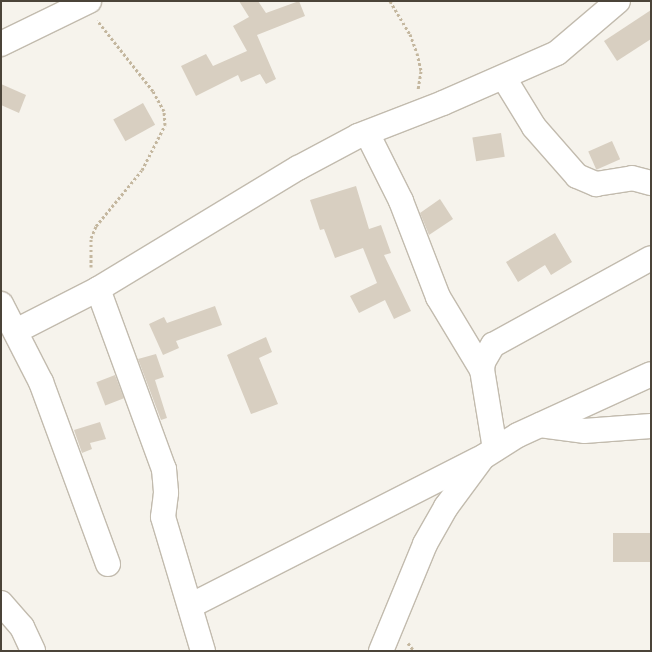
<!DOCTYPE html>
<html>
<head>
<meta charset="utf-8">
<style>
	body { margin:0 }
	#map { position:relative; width:652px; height:652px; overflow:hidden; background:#f6f3ec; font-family:Poppins,sans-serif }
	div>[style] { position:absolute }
	.building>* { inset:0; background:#d8cfc1; transform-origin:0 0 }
	.path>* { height:3px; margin-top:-1.5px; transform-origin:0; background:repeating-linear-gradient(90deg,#c4b79f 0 2.5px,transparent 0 5px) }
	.roads { filter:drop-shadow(1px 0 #c2bbae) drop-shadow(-1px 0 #c2bbae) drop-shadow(0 1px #c2bbae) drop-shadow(0 -1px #c2bbae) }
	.minor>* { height:24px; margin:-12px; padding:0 12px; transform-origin:12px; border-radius:12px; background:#fff }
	span { translate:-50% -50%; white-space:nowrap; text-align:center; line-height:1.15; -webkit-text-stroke:4px #fff; paint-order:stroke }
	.frame { position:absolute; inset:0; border:2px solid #4b4439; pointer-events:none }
</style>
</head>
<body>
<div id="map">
	<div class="building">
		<i style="clip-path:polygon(239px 1px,258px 1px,266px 13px,299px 1px,305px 16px,257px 35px,276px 79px,266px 84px,260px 74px,241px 82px,238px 75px,196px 96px,181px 66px,206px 54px,213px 66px,247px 51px,233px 26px,249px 17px)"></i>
		<i style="clip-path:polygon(651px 10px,651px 39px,617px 61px,604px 41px)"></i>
		<i style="clip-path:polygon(1px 84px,26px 95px,19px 113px,1px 105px)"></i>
		<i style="left:143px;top:103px;width:25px;height:34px;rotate:61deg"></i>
		<i style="left:501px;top:133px;width:24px;height:29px;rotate:81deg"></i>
		<i style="left:612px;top:141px;width:20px;height:26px;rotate:66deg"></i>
		<i style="clip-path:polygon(356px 186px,369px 229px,381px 225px,391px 253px,384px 255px,411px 311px,394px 319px,385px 300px,359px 313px,350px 296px,377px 283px,363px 248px,335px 258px,324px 229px,320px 230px,310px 200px)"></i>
		<i style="clip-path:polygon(440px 199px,453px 219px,429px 235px,420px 213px)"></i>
		<i style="clip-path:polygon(555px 233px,572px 262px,551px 275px,545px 265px,518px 282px,506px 262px)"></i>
		<i style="clip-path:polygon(215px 306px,222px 325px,176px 341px,179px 348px,163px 355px,149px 324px,164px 317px,167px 323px)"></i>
		<i style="clip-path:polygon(266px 337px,272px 352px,259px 358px,278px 404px,251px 414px,227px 355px)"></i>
		<i style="clip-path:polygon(156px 354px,164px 377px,155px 380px,167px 418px,161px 420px,138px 359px)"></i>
		<i style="left:115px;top:375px;width:25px;height:20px;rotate:69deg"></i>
		<i style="clip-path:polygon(100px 422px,106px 439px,90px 443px,92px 449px,82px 453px,74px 430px)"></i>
		<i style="left:651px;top:533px;width:29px;height:38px;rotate:90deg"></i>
	</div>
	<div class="path">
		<i style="left:390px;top:1px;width:39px;rotate:59deg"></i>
		<i style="left:410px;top:34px;width:20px;rotate:70deg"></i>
		<i style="left:417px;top:53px;width:18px;rotate:77deg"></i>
		<i style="left:421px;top:71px;width:19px;rotate:99deg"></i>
		<i style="left:91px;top:267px;width:29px;rotate:-90deg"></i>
		<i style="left:91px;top:238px;width:13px;rotate:-67deg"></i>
		<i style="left:96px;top:226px;width:72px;rotate:-50.6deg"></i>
		<i style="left:142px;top:170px;width:51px;rotate:-62.9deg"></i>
		<i style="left:165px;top:125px;width:14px;rotate:-94deg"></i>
		<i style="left:164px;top:111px;width:23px;rotate:-119deg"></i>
		<i style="left:153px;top:91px;width:90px;rotate:-128.3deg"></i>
		<i style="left:408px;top:643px;width:10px;rotate:53deg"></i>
	</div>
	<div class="roads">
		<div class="minor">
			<i style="left:1px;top:44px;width:98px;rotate:-26deg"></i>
			<i style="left:504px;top:78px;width:57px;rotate:58.5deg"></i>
			<i style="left:534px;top:127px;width:65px;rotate:48.7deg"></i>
			<i style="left:577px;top:176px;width:21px;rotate:23deg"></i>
			<i style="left:596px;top:184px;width:36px;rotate:-9deg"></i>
			<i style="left:632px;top:178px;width:20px;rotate:15deg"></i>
			<i style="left:367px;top:133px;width:76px;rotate:63.4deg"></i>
			<i style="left:401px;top:201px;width:103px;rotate:68.9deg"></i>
			<i style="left:438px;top:297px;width:85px;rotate:58.9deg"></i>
			<i style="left:98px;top:289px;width:192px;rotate:69.9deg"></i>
			<i style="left:164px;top:469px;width:24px;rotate:85deg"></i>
			<i style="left:166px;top:493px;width:24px;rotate:97deg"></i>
			<i style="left:163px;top:517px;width:140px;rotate:73.4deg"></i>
			<i style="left:1px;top:304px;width:88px;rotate:62.9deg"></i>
			<i style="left:41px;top:382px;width:194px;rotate:69.8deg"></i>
			<i style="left:16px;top:331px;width:92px;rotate:-27.1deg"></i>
			<i style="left:98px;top:289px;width:234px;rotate:-31.2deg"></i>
			<i style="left:298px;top:168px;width:68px;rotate:-28.1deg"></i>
			<i style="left:358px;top:136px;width:91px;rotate:-21.2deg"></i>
			<i style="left:443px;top:103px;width:124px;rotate:-23.7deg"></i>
			<i style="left:557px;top:53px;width:80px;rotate:-40.4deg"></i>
			<i style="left:540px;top:425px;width:44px;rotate:7.8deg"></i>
			<i style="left:584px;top:431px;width:67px;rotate:-4.3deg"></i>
			<i style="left:495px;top:449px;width:80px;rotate:-99.3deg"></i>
			<i style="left:482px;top:370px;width:8px;rotate:-83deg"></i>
			<i style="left:483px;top:362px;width:20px;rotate:-60deg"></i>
			<i style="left:493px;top:345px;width:180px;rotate:-28.8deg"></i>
			<i style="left:1px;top:603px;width:32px;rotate:49deg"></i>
			<i style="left:22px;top:627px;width:26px;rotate:65deg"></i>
			<i style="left:190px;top:606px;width:323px;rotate:-27deg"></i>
			<i style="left:381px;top:651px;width:116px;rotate:-67.6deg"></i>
			<i style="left:425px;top:544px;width:43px;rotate:-60.4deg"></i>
			<i style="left:446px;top:507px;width:62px;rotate:-53.5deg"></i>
			<i style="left:483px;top:457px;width:41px;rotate:-32.2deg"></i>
			<i style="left:518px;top:435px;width:146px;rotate:-24.6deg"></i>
		</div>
	</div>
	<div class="frame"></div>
</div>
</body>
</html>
